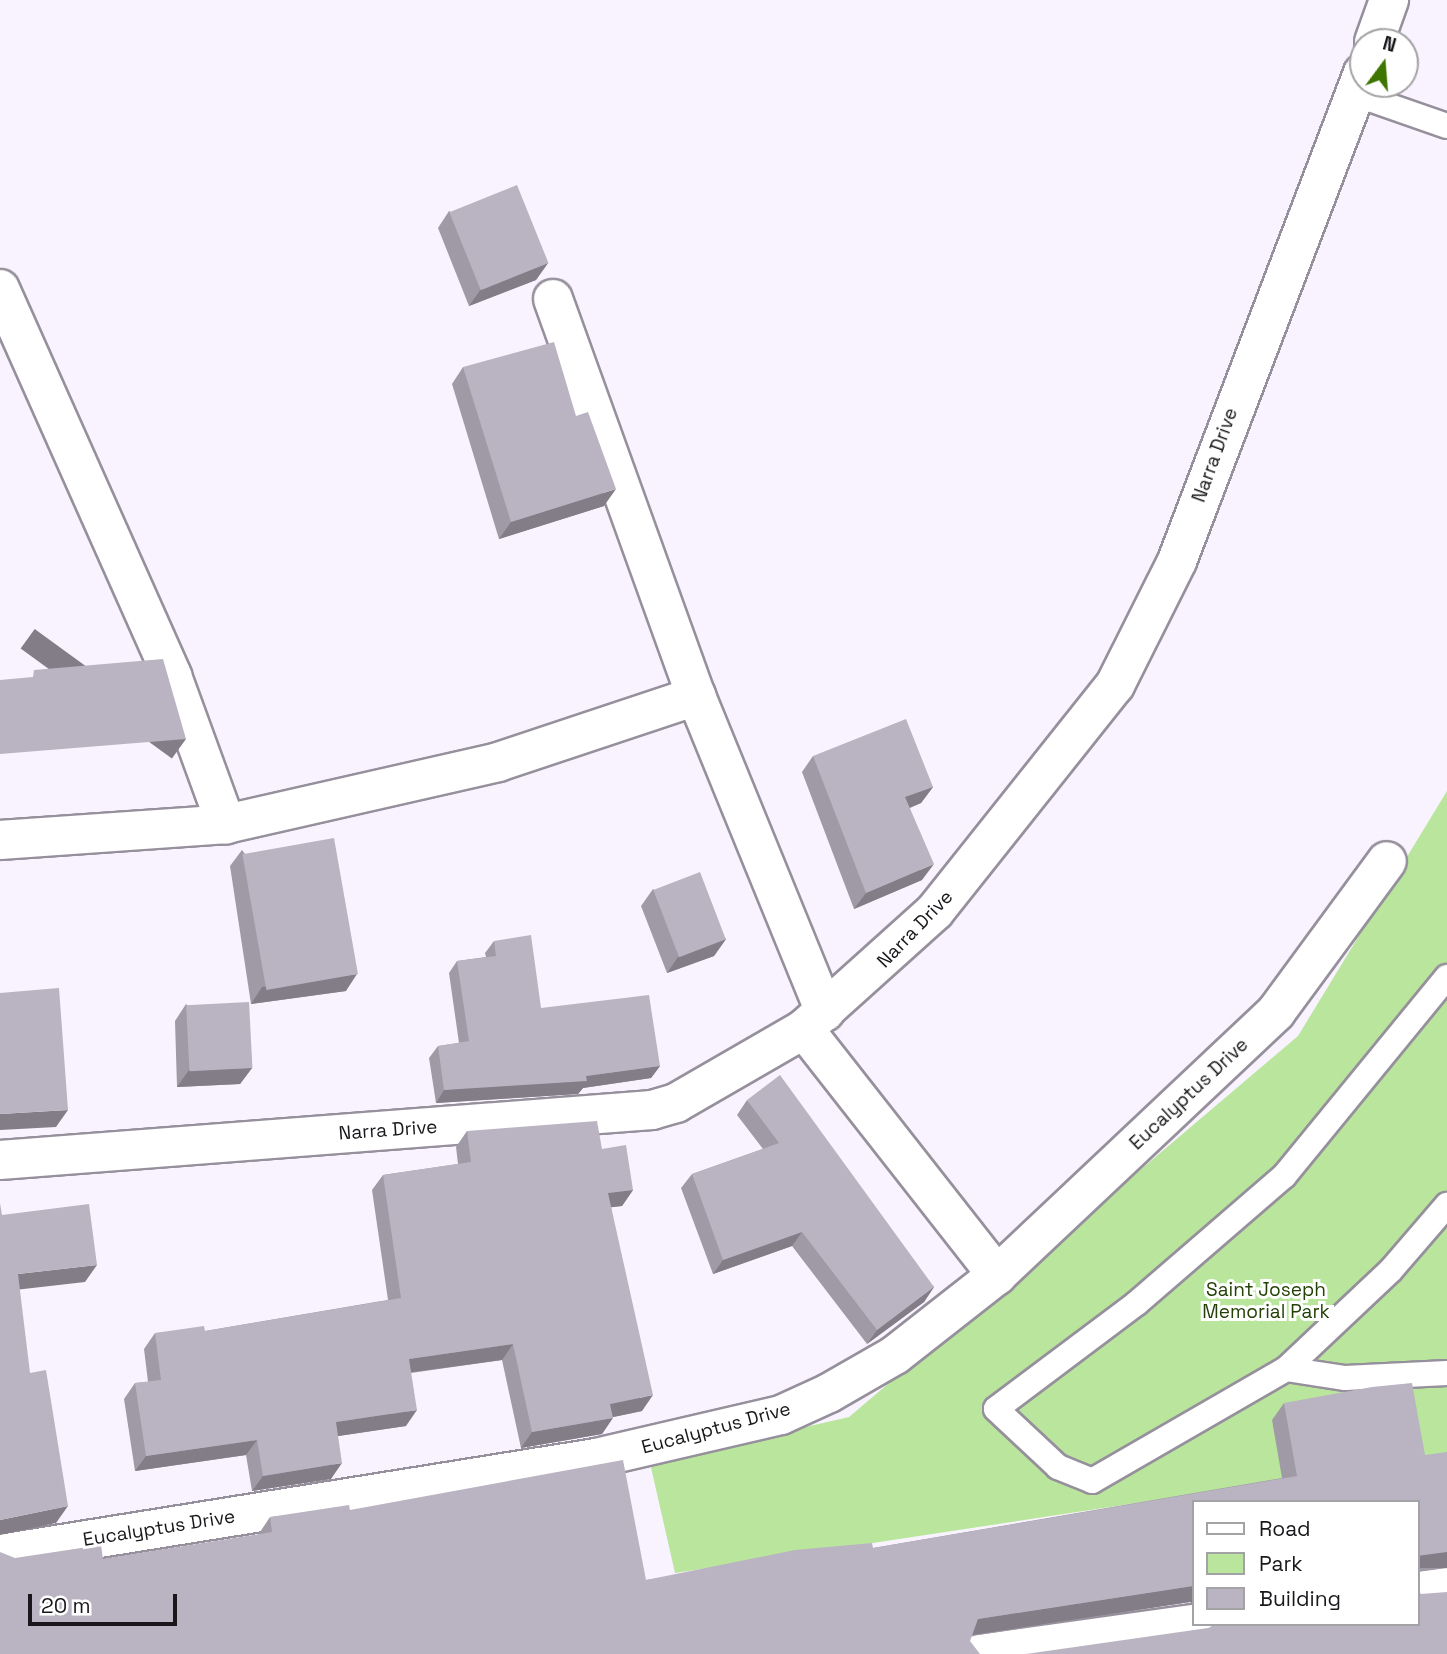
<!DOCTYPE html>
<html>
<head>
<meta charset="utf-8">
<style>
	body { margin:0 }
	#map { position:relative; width:1447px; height:1654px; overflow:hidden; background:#f9f3ff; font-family:"Space Grotesk",sans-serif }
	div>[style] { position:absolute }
	.green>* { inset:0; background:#b9e69c }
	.roads { filter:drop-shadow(2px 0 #96909c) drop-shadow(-2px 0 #96909c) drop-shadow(0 2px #96909c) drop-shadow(0 -2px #96909c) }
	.service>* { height:24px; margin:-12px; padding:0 12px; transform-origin:12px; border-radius:12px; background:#fff }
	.minor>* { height:38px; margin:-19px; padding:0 19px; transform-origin:19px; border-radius:19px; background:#fff }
	.wall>* { inset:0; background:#a09aa6 }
	.shaded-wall>* { inset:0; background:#827d87; transform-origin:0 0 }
	.building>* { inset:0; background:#bab3c1; transform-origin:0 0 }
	span { translate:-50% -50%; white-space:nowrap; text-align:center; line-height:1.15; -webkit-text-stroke:6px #fff; paint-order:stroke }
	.street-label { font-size:19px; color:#19171b }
	.park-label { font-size:19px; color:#234106 }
	.legend { position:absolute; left:1192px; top:1500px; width:228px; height:126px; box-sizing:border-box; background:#fff; border:2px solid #a3a2a4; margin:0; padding:9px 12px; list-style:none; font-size:21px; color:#19171b }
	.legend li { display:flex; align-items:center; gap:14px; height:35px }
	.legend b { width:35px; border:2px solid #a3a2a4 }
	.north { position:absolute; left:1349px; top:28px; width:70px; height:70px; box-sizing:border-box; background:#fff; border:2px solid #a3a2a4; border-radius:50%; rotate:16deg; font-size:19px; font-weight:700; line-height:28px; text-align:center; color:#19171b }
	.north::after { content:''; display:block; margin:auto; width:24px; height:32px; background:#3e7400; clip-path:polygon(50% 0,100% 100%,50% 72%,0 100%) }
	.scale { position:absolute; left:28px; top:1594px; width:149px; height:32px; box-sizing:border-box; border:4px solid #19171b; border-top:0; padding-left:9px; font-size:21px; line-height:24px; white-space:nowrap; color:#19171b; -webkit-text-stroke:5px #fff; paint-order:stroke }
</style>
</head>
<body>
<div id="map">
	<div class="green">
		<i style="clip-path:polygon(1447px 791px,1447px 1456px,675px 1573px,650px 1463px,849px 1417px,1298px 1036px)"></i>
	</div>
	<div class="roads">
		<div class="service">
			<i style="left:1355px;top:94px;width:97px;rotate:19.2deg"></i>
			<i style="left:1447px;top:977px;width:257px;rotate:129.3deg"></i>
			<i style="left:1284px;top:1176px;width:194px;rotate:139.2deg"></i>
			<i style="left:1137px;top:1303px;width:176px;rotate:143.1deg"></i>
			<i style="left:996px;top:1409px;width:85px;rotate:43.1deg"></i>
			<i style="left:1058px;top:1467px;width:37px;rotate:22deg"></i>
			<i style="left:1092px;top:1481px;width:224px;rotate:-30deg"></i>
			<i style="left:1286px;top:1369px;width:60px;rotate:8.7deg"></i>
			<i style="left:1345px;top:1378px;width:102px;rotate:-2.8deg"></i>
			<i style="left:1286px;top:1369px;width:144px;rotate:-43.3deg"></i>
			<i style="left:1391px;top:1270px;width:86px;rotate:-49.3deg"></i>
		</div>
		<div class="minor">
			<i style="left:1374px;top:42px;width:45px;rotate:-70.3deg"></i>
			<i style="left:0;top:289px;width:424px;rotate:66deg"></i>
			<i style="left:172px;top:676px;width:158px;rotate:70deg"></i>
			<i style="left:553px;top:299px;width:422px;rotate:70.2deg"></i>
			<i style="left:696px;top:696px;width:341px;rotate:67.8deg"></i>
			<i style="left:0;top:840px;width:227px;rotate:-4deg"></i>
			<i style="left:226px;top:824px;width:279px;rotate:-12.8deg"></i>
			<i style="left:498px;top:762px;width:209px;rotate:-18.4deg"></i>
			<i style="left:804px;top:1029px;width:313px;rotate:51.9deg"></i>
			<i style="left:0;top:1160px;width:654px;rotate:-4.39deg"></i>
			<i style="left:652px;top:1110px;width:25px;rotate:-16deg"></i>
			<i style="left:676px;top:1103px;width:148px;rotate:-30deg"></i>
			<i style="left:804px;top:1029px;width:176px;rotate:-42deg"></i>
			<i style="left:935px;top:911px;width:289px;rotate:-51.5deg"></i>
			<i style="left:1115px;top:685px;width:139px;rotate:-63.4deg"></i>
			<i style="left:1177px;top:561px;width:522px;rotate:-69.14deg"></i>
			<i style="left:0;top:1554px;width:604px;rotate:-9.15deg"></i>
			<i style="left:596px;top:1458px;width:190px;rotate:-13.1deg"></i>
			<i style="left:781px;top:1415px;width:53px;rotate:-24.6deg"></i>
			<i style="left:829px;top:1393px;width:76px;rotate:-29.9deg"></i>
			<i style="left:895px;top:1355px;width:130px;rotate:-38.1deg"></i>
			<i style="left:997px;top:1275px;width:383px;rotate:-43.3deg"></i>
			<i style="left:1276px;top:1012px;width:187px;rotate:-53.7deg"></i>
			<i style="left:1417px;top:1591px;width:30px;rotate:-8deg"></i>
			<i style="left:979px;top:1654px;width:216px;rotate:-8deg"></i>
		</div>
	</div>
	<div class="wall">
		<i style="clip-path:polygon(449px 211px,548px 263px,536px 280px,469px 306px,438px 228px)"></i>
		<i style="clip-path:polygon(463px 367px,576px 416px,604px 506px,499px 539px,452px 384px)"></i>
		<i style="clip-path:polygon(813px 756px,933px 787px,921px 803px,910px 808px,922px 880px,854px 909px,802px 772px)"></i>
		<i style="clip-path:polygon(242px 850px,346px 991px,251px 1004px,230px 866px)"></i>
		<i style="clip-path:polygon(653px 889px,726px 939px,714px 956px,667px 973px,641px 906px)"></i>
		<i style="clip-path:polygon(494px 941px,541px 1008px,660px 1066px,651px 1078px,583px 1088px,578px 1094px,436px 1103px,429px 1058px,438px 1046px,459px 1043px,449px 973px,457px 961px,486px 957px,485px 953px)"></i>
		<i style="clip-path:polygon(186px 1004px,252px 1068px,240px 1084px,177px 1087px,175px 1021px)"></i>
		<i style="clip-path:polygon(747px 1100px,934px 1287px,924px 1302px,867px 1344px,792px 1246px,713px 1274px,681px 1188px,692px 1174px,763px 1149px,737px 1115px)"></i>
		<i style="clip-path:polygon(467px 1131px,602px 1149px,633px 1190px,622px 1206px,611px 1207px,642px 1411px,613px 1417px,602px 1434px,521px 1448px,502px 1360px,411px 1373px,406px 1426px,338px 1436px,331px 1479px,252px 1491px,246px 1455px,135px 1471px,124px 1399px,135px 1383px,148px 1382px,144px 1349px,155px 1333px,205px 1331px,388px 1300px,372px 1190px,383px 1175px,458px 1164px,456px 1147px)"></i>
		<i style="clip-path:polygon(1284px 1403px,1425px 1455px,1447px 1568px,1417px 1572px,1417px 1502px,1190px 1602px,972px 1636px,15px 1558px,103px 1559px,258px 1535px,270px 1517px,350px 1510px,646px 1580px,873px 1548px,1282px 1478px,1272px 1420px)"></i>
	</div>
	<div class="shaded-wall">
		<i style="clip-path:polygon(548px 263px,536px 280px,469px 306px,481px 289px)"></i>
		<i style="clip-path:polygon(616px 489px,604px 506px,499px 539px,511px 522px)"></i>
		<i style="left:186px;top:739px;width:24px;height:187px;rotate:126deg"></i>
		<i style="clip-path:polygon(933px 787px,921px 803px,894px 814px,905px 797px)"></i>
		<i style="clip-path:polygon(934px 864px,922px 880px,854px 909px,866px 893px)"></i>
		<i style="clip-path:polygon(726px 939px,714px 956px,667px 973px,678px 957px)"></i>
		<i style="clip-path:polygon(357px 974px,346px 991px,251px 1004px,262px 987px)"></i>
		<i style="clip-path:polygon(660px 1066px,651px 1078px,583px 1088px,578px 1094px,436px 1103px,444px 1090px,586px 1076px)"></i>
		<i style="clip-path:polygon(252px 1068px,240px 1084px,177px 1087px,189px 1070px)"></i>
		<i style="clip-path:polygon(68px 1110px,56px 1127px,0 1130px,0 1114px)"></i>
		<i style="clip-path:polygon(633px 1190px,622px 1206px,597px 1209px,608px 1193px)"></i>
		<i style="clip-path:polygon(802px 1232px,792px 1246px,713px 1274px,723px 1260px)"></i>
		<i style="clip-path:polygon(97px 1265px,85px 1282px,6px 1291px,18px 1274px)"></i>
		<i style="clip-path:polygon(934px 1287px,924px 1302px,867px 1344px,877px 1330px)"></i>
		<i style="clip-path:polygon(513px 1344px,502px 1360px,398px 1374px,409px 1359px)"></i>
		<i style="clip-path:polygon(653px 1395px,642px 1411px,599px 1420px,610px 1404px)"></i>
		<i style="clip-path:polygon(417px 1410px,406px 1426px,325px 1438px,336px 1422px)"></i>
		<i style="clip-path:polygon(613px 1418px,602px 1434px,521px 1448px,532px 1432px)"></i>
		<i style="clip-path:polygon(257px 1440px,246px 1455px,135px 1471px,146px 1456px)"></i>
		<i style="clip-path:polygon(342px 1463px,331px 1479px,252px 1491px,263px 1476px)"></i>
		<i style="clip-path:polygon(68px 1506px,56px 1523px,0 1535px,0 1520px)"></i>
		<i style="left:1447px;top:1552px;width:16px;height:30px;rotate:90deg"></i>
		<i style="clip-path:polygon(1193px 1586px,1193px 1604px,1190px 1602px,966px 1636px,978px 1619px)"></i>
	</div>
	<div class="building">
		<i style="left:517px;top:185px;width:84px;height:73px;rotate:68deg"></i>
		<i style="clip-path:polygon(554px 342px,576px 416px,588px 412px,616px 489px,511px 522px,463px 367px)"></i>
		<i style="clip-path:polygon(163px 659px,186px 739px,0 754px,0 680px,33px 677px,34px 670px)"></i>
		<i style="clip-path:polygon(906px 719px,933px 787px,905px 797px,934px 864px,866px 893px,813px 756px)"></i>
		<i style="left:334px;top:838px;width:138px;height:93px;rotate:80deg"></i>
		<i style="left:700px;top:872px;width:72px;height:50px;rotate:69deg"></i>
		<i style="clip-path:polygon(531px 935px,541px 1008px,649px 995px,660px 1066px,586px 1076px,587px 1081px,444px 1090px,438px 1046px,469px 1041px,457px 961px,496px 956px,494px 941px)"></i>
		<i style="clip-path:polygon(59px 988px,68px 1110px,0 1114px,0 993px)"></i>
		<i style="left:249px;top:1002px;width:66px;height:63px;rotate:87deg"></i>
		<i style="clip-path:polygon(780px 1075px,934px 1287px,877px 1330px,802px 1232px,723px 1260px,692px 1174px,779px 1143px,747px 1100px)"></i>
		<i style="clip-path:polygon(597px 1121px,602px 1149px,626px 1145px,633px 1190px,608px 1193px,653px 1395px,610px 1404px,613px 1418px,532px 1432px,513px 1344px,409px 1359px,417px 1410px,336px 1422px,342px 1463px,263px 1476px,257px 1440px,146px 1456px,135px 1383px,161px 1380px,155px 1333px,204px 1326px,205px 1331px,401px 1298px,383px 1175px,471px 1162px,467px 1131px)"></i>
		<i style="clip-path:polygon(0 1203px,2px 1215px,89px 1204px,97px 1265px,18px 1274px,30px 1373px,46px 1370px,68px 1506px,0 1520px)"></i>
		<i style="clip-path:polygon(1412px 1383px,1425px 1455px,1447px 1452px,1447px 1552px,1417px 1556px,1417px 1502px,1193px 1502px,1193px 1586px,978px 1619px,970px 1641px,980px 1654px,0 1654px,0 1552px,15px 1558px,101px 1545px,103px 1559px,272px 1532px,270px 1517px,349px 1505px,350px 1510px,623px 1460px,646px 1580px,795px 1550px,872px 1543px,873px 1548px,1297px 1476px,1284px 1403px,1372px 1387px)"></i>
		<i style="clip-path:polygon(1417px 1589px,1421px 1594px,1447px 1592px,1447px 1654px,1026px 1654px,1208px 1628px,1217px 1624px,1417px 1624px)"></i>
	</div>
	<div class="street-label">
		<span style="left:1215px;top:455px;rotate:-70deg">Narra Drive</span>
		<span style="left:915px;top:929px;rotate:-46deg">Narra Drive</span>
		<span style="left:1189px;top:1094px;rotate:-43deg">Eucalyptus Drive</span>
		<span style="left:388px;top:1130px;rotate:-4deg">Narra Drive</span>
		<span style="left:716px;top:1428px;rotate:-15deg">Eucalyptus Drive</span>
		<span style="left:159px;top:1528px;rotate:-9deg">Eucalyptus Drive</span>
	</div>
	<div class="park-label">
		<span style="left:1266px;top:1301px">Saint Joseph<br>Memorial Park</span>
	</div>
	<ul class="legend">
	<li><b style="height:9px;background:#fff"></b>Road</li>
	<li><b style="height:19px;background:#b9e69c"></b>Park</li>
	<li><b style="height:19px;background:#bab3c1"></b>Building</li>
	</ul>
	<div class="north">N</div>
	<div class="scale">20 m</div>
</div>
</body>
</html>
